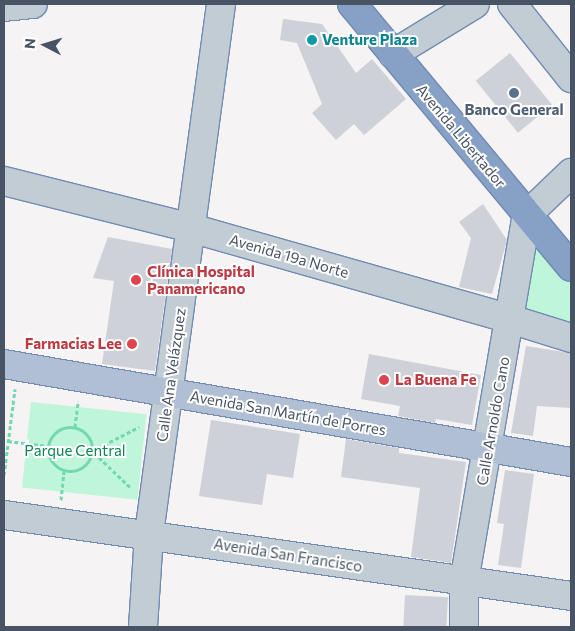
<!DOCTYPE html>
<html>
<head>
<meta charset="utf-8">
<style>
	body { margin:0 }
	#map { position:relative; width:575px; height:631px; overflow:hidden; background:#f5f3f3; font-family:Commissioner,sans-serif }
	div>[style] { position:absolute }
	.green>* { inset:0; background:#bff5d8; transform-origin:0 0 }
	.building>* { inset:0; background:#ced1d8; transform-origin:0 0 }
	.path>* { height:3px; margin-top:-1.5px; transform-origin:0; background:repeating-linear-gradient(90deg,#72d8ae 0 4px,transparent 0 6.5px) }
	.path>.ring { margin:-1.5px; padding:0; box-sizing:content-box; background:none; border:3px solid #72d8ae; border-radius:50% }
	.roads { filter:drop-shadow(1px 0 #718bb2) drop-shadow(-1px 0 #718bb2) drop-shadow(0 1px #718bb2) drop-shadow(0 -1px #718bb2) }
	.minor>* { height:28px; margin:-14px; padding:0 14px; transform-origin:14px; border-radius:14px; background:#c2ccd5 }
	.major>* { height:28px; margin:-14px; padding:0 14px; transform-origin:14px; border-radius:14px; background:#b0bfd4 }
	.highway>* { height:28px; margin:-14px; padding:0 14px; transform-origin:14px; border-radius:14px; background:#86a0c6 }
	.dots>* { width:14px; height:14px; translate:-50% -50%; box-sizing:border-box; border:2px solid #fff; border-radius:50% }
	span { translate:-50% -50%; white-space:nowrap; text-align:center; line-height:1.15; -webkit-text-stroke:4px #fff; paint-order:stroke }
	.culture-label { font-size:15px; color:#0d838f; font-weight:700 }
	.left { translate:0 -50%; text-align:left }
	.service-label { font-size:15px; color:#4e5e75; font-weight:700 }
	.street-label { font-size:15px; color:#485463 }
	.health-label { font-size:15px; color:#be3a42; font-weight:700 }
	.right { translate:-100% -50%; text-align:right }
	.park-label { font-size:15px; color:#0d8352 }
	.frame { position:absolute; inset:0; border:5px solid #485463; pointer-events:none }
	.north { position:absolute; left:20px; top:20px; width:50px; height:50px; -webkit-text-stroke:4px #fff; paint-order:stroke; rotate:275deg; font-size:14px; font-weight:700; line-height:20px; text-align:center; color:#485463 }
	.north::after { content:''; display:block; margin:auto; width:18px; height:22px; background:#485463; clip-path:polygon(50% 0,100% 100%,50% 72%,0 100%) }
</style>
</head>
<body>
<div id="map">
	<div class="green">
		<i style="clip-path:polygon(531px 236px,571px 283px,571px 330px,519px 313px)"></i>
		<i style="left:31px;top:402px;width:116px;height:86px;rotate:6deg"></i>
	</div>
	<div class="building">
		<i style="clip-path:polygon(283px 19px,322px 24px,356px 73px,372px 59px,406px 99px,364px 135px,354px 124px,336px 140px,312px 113px,322px 104px,297px 43px,280px 40px)"></i>
		<i style="left:510px;top:53px;width:67px;height:44px;rotate:51deg"></i>
		<i style="clip-path:polygon(483px 204px,507px 240px,492px 294px,459px 287px,471px 238px,459px 222px)"></i>
		<i style="clip-path:polygon(108px 237px,172px 249px,155px 371px,102px 364px,114px 281px,93px 278px)"></i>
		<i style="clip-path:polygon(526px 346px,571px 353px,571px 408px,537px 406px,533px 436px,511px 433px)"></i>
		<i style="clip-path:polygon(369px 354px,481px 375px,472px 425px,436px 419px,435px 423px,398px 416px,400px 406px,361px 399px)"></i>
		<i style="clip-path:polygon(211px 420px,300px 434px,293px 478px,267px 474px,262px 505px,199px 496px)"></i>
		<i style="clip-path:polygon(346px 439px,399px 448px,399px 453px,466px 462px,451px 563px,411px 557px,420px 488px,341px 477px)"></i>
		<i style="clip-path:polygon(505px 470px,534px 474px,521px 568px,498px 565px,504px 524px,497px 523px)"></i>
		<i style="left:405px;top:595px;width:43px;height:32px;rotate:3deg"></i>
	</div>
	<div class="path">
		<i class="ring" style="left:48px;top:427px;width:41px;height:41px"></i>
		<i style="left:75px;top:427px;width:26px;rotate:-83deg"></i>
		<i style="left:8px;top:441px;width:40px;rotate:7.1deg"></i>
		<i style="left:4px;top:475px;width:87px;rotate:-82.7deg"></i>
		<i style="left:130px;top:487px;width:52px;rotate:-136.5deg"></i>
		<i style="left:92px;top:451px;width:53px;rotate:-27.1deg"></i>
		<i style="left:61px;top:500px;width:29px;rotate:-84deg"></i>
	</div>
	<div class="roads">
		<div class="minor">
			<i style="left:512px;top:4px;width:95px;rotate:51.4deg"></i>
			<i style="left:4px;top:7px;width:29px;rotate:-6deg"></i>
			<i style="left:393px;top:54px;width:96px;rotate:-31.4deg"></i>
			<i style="left:4px;top:181px;width:193px;rotate:14.1deg"></i>
			<i style="left:191px;top:228px;width:332px;rotate:15.9deg"></i>
			<i style="left:510px;top:319px;width:64px;rotate:17.3deg"></i>
			<i style="left:4px;top:515px;width:573px;rotate:8.13deg"></i>
			<i style="left:143px;top:627px;width:93px;rotate:-86.3deg"></i>
			<i style="left:149px;top:534px;width:535px;rotate:-82.26deg"></i>
			<i style="left:464px;top:627px;width:45px;rotate:-90deg"></i>
			<i style="left:464px;top:582px;width:372px;rotate:-80.3deg"></i>
			<i style="left:527px;top:215px;width:61px;rotate:-43.7deg"></i>
		</div>
		<div class="major">
			<i style="left:4px;top:364px;width:575px;rotate:9.81deg"></i>
		</div>
		<div class="highway">
			<i style="left:352px;top:4px;width:342px;rotate:50.2deg"></i>
		</div>
	</div>
	<div class="dots">
		<i style="left:312px;top:40px;background:#0f9aa8"></i>
		<i style="left:514px;top:93px;background:#5c6f8a"></i>
		<i style="left:136px;top:280px;background:#e0444e"></i>
		<i style="left:132px;top:344px;background:#e0444e"></i>
		<i style="left:384px;top:380px;background:#e0444e"></i>
	</div>
	<div class="culture-label">
		<span class="left" style="left:322px;top:40px">Venture Plaza</span>
	</div>
	<div class="service-label">
		<span style="left:514px;top:110px">Banco General</span>
	</div>
	<div class="street-label">
		<span style="left:461px;top:136px;rotate:50deg">Avenida Libertador</span>
		<span style="left:289px;top:256px;rotate:16deg">Avenida 19a Norte</span>
		<span style="left:171px;top:375px;rotate:-82deg">Calle Ana Velázquez</span>
		<span style="left:288px;top:413px;rotate:10deg">Avenida San Martín de Porres</span>
		<span style="left:493px;top:421px;rotate:-80deg">Calle Arnoldo Cano</span>
		<span style="left:288px;top:555px;rotate:9deg">Avenida San Francisco</span>
	</div>
	<div class="health-label">
		<span class="left" style="left:147px;top:280px">Clínica Hospital<br>Panamericano</span>
		<span class="right" style="left:122px;top:344px">Farmacias Lee</span>
		<span class="left" style="left:395px;top:380px">La Buena Fe</span>
	</div>
	<div class="park-label">
		<span style="left:75px;top:451px">Parque Central</span>
	</div>
	<div class="frame"></div>
	<div class="north">N</div>
</div>
</body>
</html>
